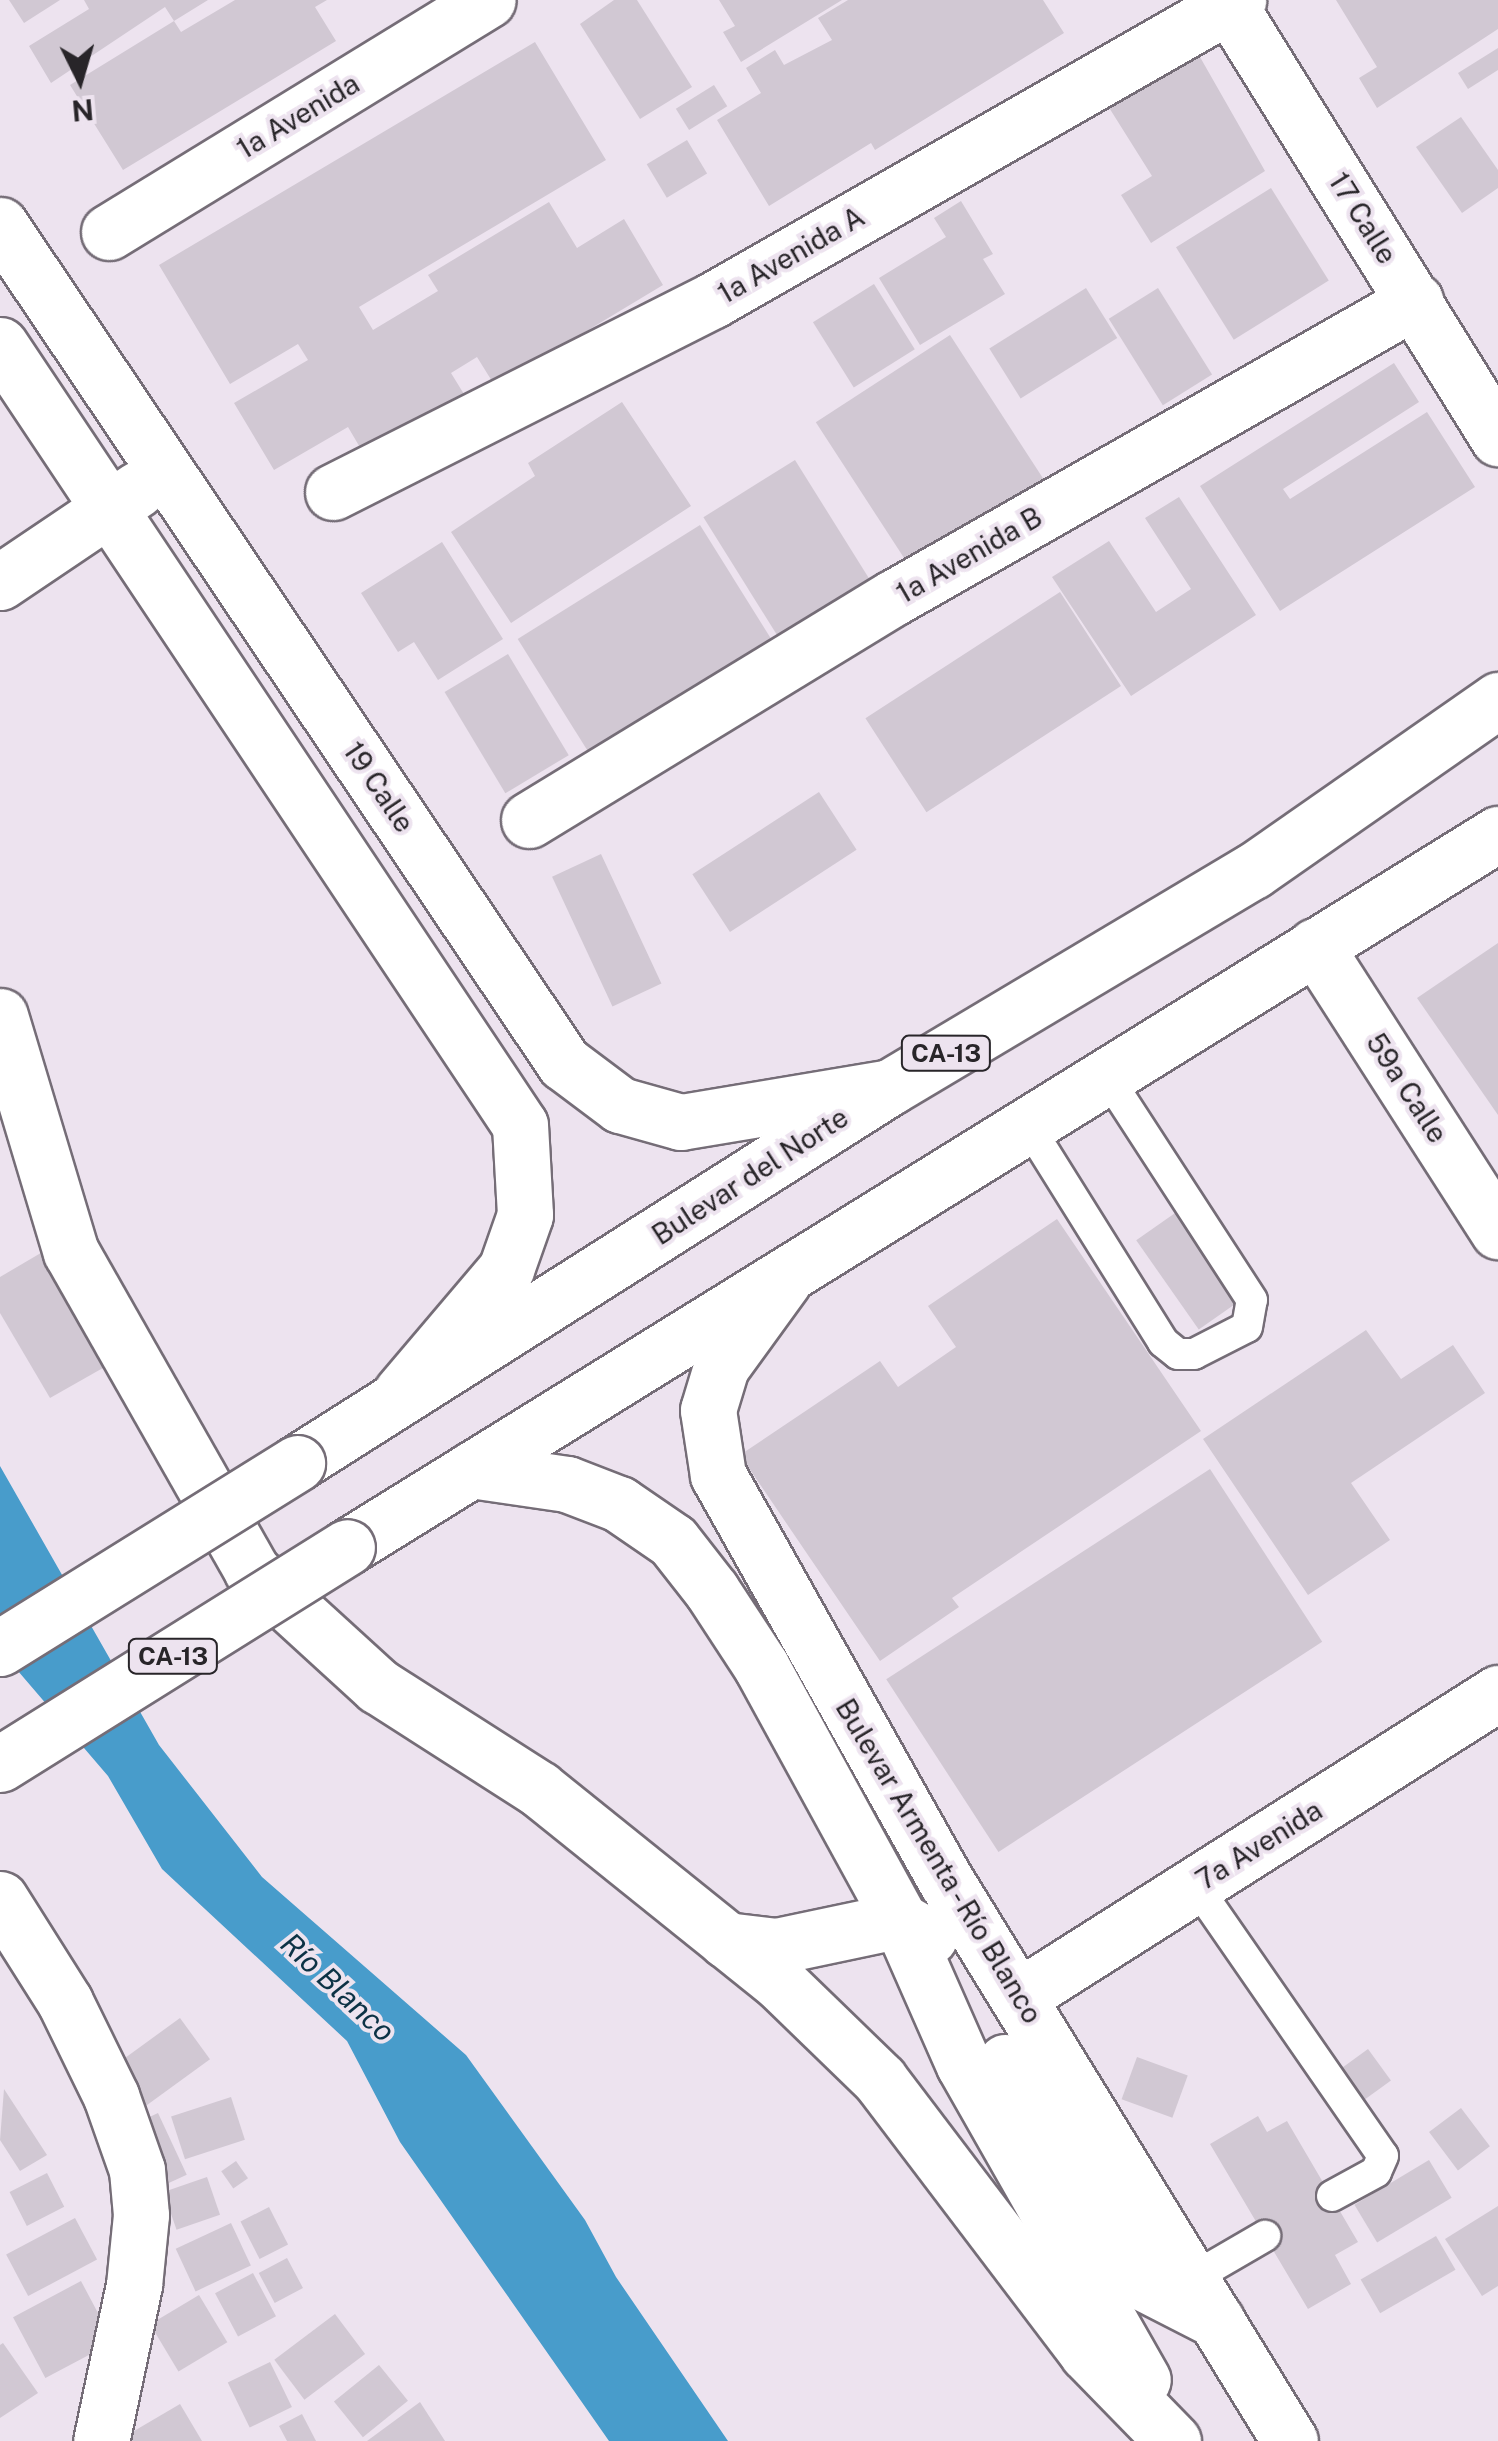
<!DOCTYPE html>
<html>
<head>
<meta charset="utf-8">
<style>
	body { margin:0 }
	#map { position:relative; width:1498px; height:2441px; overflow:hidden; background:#ede3ef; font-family:"Public Sans",sans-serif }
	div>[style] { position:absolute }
	.water>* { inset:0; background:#489ccb }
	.building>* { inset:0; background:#d1c8d3; transform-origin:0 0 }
	.roads { filter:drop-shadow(2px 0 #756d77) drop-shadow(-2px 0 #756d77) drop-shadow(0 2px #756d77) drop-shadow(0 -2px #756d77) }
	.lane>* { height:30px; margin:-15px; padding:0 15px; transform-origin:15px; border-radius:15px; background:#fff }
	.street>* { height:55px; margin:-27.5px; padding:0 27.5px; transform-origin:27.5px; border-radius:27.5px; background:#fff }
	.secondary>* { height:55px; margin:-27.5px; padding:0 27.5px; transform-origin:27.5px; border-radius:27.5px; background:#fff }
	.highway>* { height:55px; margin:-27.5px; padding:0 27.5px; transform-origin:27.5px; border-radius:27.5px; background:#fff }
	.bridges { filter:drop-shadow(2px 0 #756d77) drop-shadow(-2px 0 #756d77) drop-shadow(0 2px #756d77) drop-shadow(0 -2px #756d77) }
	.highway-bridge>* { height:55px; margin:-27.5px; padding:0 27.5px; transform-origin:27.5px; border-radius:27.5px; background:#fff }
	span { translate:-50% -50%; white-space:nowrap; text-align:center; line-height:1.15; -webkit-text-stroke:8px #ede3ef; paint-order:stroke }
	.shield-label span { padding:2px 8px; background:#ede3ef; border:2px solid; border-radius:8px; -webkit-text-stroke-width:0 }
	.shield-label { font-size:25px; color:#282529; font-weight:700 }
	.street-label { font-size:28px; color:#282529 }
	.water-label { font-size:30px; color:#0c3245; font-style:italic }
	.north { position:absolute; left:30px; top:30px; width:100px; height:100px; -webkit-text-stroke:8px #ede3ef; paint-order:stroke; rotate:175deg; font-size:28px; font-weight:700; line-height:40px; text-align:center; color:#282529 }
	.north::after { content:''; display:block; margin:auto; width:35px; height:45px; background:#282529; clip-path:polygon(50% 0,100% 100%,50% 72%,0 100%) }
</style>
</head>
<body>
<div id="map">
	<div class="water">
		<i style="clip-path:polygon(0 1466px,159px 1745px,262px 1877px,466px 2055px,585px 2220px,616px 2277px,728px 2441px,609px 2441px,400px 2142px,347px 2041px,162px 1869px,108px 1776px,0 1650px)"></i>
	</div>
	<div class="building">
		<i style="clip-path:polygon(9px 0,60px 0,24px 23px)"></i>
		<i style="clip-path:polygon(84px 0,208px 0,174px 21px,181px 32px,235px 0,327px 0,315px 7px,336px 41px,123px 170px,70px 85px,174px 21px,165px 7px,51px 83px,29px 46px,89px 9px)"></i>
		<i style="clip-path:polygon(637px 0,692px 87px,640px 119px,580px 24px,614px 0)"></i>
		<i style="clip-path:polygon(719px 0,842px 0,741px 62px,723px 32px,735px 26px)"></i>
		<i style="clip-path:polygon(848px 0,1043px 0,1064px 33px,875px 150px,871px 143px,769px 206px,717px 120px,761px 93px,746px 68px,775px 50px,784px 65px,832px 40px,818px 18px)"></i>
		<i style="clip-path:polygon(1336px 0,1498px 0,1498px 29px,1377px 108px,1359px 78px,1377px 67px)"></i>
		<i style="clip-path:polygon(535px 42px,606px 160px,359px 307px,373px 330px,438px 291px,428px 275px,549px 202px,577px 248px,624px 219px,663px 285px,495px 386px,477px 357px,451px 373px,467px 399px,368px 461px,348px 427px,274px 470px,234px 403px,308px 360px,298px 344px,230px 384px,159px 265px)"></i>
		<i style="clip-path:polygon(1498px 48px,1498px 70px,1468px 89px,1458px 73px)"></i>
		<i style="clip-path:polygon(1196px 50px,1265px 171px,1151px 243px,1121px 195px,1152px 176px,1108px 106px)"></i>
		<i style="left:714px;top:85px;width:25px;height:45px;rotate:58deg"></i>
		<i style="clip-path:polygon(1461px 117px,1498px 170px,1498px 188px,1462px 213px,1416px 147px)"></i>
		<i style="left:687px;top:140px;width:39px;height:47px;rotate:59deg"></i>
		<i style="left:1271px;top:188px;width:109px;height:112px;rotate:58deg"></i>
		<i style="clip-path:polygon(961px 201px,993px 254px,983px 259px,1005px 294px,920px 345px,879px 278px,946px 237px,934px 218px)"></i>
		<i style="left:874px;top:284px;width:77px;height:72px;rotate:58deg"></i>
		<i style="left:1086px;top:288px;width:59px;height:114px;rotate:58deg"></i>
		<i style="left:1158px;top:288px;width:102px;height:58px;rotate:58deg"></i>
		<i style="left:950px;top:335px;width:177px;height:160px;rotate:57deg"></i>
		<i style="clip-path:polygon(1394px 363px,1419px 402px,1283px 489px,1290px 499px,1427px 412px,1475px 487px,1280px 611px,1200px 486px)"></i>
		<i style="clip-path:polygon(622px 402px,691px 506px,511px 623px,451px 532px,535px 476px,528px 463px)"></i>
		<i style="left:795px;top:460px;width:146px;height:108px;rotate:58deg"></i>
		<i style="clip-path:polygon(1179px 497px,1256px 615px,1131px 696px,1052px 577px,1109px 541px,1156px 612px,1191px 589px,1145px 518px)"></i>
		<i style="left:700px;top:525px;width:134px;height:215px;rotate:58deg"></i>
		<i style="clip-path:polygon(442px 542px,503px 639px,438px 680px,414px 642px,398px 652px,361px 593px)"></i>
		<i style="left:1060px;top:592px;width:112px;height:232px;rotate:57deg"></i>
		<i style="left:508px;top:654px;width:118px;height:74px;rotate:59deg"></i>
		<i style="left:819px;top:792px;width:69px;height:151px;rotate:57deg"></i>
		<i style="left:601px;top:854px;width:143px;height:54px;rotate:65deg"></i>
		<i style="clip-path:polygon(1498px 943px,1498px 1115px,1417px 998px)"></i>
		<i style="left:1178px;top:1211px;width:109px;height:51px;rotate:55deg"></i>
		<i style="clip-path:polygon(1057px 1219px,1201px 1431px,952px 1598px,959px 1607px,880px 1661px,740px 1455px,880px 1361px,898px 1387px,956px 1347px,928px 1306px)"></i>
		<i style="clip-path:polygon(51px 1247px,117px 1360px,50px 1398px,0 1313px,0 1277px)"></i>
		<i style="clip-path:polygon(1366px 1330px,1401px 1379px,1453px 1345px,1485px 1393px,1351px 1483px,1390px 1540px,1308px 1595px,1203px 1439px)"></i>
		<i style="left:1210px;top:1469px;width:206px;height:386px;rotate:57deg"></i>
		<i style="left:180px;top:2018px;width:51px;height:79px;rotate:54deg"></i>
		<i style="left:1368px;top:2049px;width:39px;height:37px;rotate:54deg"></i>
		<i style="left:1137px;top:2057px;width:54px;height:45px;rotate:20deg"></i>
		<i style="clip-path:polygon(4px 2089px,47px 2155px,20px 2171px,0 2140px)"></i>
		<i style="left:231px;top:2097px;width:45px;height:63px;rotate:72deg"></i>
		<i style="left:1461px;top:2108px;width:48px;height:40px;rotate:53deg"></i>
		<i style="left:158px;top:2113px;width:68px;height:36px;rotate:65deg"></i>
		<i style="clip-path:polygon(1258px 2116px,1267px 2132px,1287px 2121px,1358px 2242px,1335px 2255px,1351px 2284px,1308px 2309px,1210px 2144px)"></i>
		<i style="left:1429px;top:2160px;width:44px;height:87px;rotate:59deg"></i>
		<i style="left:236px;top:2161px;width:21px;height:18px;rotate:55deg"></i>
		<i style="left:47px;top:2173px;width:38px;height:42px;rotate:63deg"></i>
		<i style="left:207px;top:2177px;width:40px;height:46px;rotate:71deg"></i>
		<i style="clip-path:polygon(1498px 2206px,1498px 2286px,1482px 2296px,1445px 2239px)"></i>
		<i style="left:269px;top:2207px;width:42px;height:32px;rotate:63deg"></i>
		<i style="left:75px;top:2218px;width:47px;height:78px;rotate:62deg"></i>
		<i style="left:231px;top:2223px;width:47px;height:61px;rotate:65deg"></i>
		<i style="left:1436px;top:2236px;width:39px;height:87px;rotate:60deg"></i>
		<i style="left:287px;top:2258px;width:34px;height:32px;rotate:62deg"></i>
		<i style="left:253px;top:2273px;width:49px;height:43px;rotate:62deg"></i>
		<i style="left:81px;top:2281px;width:69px;height:77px;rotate:62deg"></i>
		<i style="left:199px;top:2295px;width:55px;height:57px;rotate:59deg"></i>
		<i style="left:335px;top:2314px;width:50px;height:76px;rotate:53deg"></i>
		<i style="clip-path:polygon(3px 2343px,38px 2393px,0 2418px,0 2345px)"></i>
		<i style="left:270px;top:2362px;width:50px;height:47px;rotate:64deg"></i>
		<i style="left:379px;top:2365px;width:46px;height:58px;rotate:51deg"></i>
		<i style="clip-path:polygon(420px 2402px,445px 2441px,367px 2441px)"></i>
		<i style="clip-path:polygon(180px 2404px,202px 2441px,117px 2441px)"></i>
		<i style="clip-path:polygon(302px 2414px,316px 2441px,287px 2441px,279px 2426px)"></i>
	</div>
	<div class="roads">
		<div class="lane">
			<i style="left:1027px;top:1124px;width:257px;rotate:58deg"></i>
			<i style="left:1163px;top:1342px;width:19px;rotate:39deg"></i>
			<i style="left:1178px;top:1354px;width:16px"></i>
			<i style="left:1194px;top:1354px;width:59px;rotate:-27deg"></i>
			<i style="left:1247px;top:1327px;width:27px;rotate:-80deg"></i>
			<i style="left:1252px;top:1300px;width:268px;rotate:-123deg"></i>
			<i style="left:1196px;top:1886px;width:328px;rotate:55.3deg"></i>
			<i style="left:1383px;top:2156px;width:17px;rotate:114deg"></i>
			<i style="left:1376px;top:2172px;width:50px;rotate:151.4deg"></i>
			<i style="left:1191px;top:2279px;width:86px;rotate:-30.2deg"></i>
		</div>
		<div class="street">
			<i style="left:1226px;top:0;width:516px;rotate:58.16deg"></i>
			<i style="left:109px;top:232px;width:444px;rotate:-31.5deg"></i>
			<i style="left:333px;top:492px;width:426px;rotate:-26.8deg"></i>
			<i style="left:713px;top:300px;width:605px;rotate:-29.74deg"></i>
			<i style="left:529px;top:820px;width:426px;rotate:-31.4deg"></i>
			<i style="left:893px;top:598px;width:601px;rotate:-29.64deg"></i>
			<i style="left:1315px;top:946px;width:339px;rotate:57.3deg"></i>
			<i style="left:0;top:1899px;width:122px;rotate:57.7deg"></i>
			<i style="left:65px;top:2002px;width:105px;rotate:63.9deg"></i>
			<i style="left:111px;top:2096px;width:78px;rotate:70.6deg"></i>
			<i style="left:137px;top:2170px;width:45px;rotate:84.9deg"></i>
			<i style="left:141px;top:2215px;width:70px;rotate:95.7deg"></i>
			<i style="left:134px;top:2285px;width:159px;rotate:101.9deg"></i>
			<i style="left:1020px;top:1996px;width:566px;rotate:-32.37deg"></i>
		</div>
		<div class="secondary">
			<i style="left:0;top:225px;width:1010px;rotate:56.06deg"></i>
			<i style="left:564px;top:1063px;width:70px;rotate:36.9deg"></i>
			<i style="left:620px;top:1105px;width:63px;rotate:15.6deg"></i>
			<i style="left:681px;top:1122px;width:212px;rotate:-9.5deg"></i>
			<i style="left:0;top:345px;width:937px;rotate:56.31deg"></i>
			<i style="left:520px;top:1125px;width:90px;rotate:86.8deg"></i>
			<i style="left:525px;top:1215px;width:57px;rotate:109.4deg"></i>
			<i style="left:506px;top:1269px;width:162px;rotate:130.3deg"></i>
			<i style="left:0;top:582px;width:166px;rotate:-34deg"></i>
			<i style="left:0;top:1016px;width:246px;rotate:73.3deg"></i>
			<i style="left:71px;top:1252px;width:367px;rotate:60.4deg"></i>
			<i style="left:252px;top:1571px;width:171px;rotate:42.4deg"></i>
			<i style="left:378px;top:1686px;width:191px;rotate:32.6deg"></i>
			<i style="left:539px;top:1789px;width:309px;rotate:38.8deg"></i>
			<i style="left:780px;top:1983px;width:139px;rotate:44.1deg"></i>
			<i style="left:880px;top:2080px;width:343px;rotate:52.8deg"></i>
			<i style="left:1087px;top:2353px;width:123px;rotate:45.7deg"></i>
			<i style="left:784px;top:1280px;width:107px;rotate:125.9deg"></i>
			<i style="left:721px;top:1367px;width:45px;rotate:106.8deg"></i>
			<i style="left:708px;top:1410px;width:66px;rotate:81.3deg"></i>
			<i style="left:718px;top:1475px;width:466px;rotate:60.7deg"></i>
			<i style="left:946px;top:1881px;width:657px;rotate:58.44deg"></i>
			<i style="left:471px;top:1470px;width:97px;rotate:8.3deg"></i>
			<i style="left:567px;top:1484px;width:56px;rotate:21deg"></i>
			<i style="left:619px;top:1504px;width:65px;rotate:34.4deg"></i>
			<i style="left:673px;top:1541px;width:63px;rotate:52deg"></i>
			<i style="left:712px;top:1591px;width:90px;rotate:56.8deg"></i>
			<i style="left:761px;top:1666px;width:290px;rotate:61.3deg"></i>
			<i style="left:900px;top:1920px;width:158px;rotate:66.2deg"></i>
			<i style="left:964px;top:2065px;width:362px;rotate:60.4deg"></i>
			<i style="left:726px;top:1940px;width:51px;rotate:6.7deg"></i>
			<i style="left:777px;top:1946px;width:126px;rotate:-11.9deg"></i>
			<i style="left:900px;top:1920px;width:34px;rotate:30deg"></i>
			<i style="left:1005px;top:2062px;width:253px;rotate:58.9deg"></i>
			<i style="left:1136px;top:2279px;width:90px;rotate:27.1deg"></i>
		</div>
		<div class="highway">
			<i style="left:297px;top:1463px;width:702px;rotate:-32.38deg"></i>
			<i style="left:890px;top:1087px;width:422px;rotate:-30.8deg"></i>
			<i style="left:1253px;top:871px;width:299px;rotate:-34.9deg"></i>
			<i style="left:347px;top:1547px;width:1354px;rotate:-31.78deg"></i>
		</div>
	</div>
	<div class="bridges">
		<div class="highway-bridge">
			<i style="left:0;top:1648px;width:350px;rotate:-31.9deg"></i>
			<i style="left:0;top:1764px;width:409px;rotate:-32deg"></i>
		</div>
	</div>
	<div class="shield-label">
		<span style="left:946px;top:1053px">CA-13</span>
		<span style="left:173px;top:1656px">CA-13</span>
	</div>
	<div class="street-label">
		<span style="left:298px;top:116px;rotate:-31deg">1a Avenida</span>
		<span style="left:1363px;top:218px;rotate:58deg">17 Calle</span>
		<span style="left:791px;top:255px;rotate:-30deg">1a Avenida A</span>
		<span style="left:969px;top:555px;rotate:-30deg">1a Avenida B</span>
		<span style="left:379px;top:787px;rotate:56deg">19 Calle</span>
		<span style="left:1407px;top:1088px;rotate:57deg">59a Calle</span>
		<span style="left:750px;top:1176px;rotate:-33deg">Bulevar del Norte</span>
		<span style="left:1259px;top:1845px;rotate:-32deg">7a Avenida</span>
		<span style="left:939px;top:1861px;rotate:59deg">Bulevar Armenta - Río Blanco</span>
	</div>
	<div class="water-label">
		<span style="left:338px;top:1987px;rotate:43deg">Río Blanco</span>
	</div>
	<div class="north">N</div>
</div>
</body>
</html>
